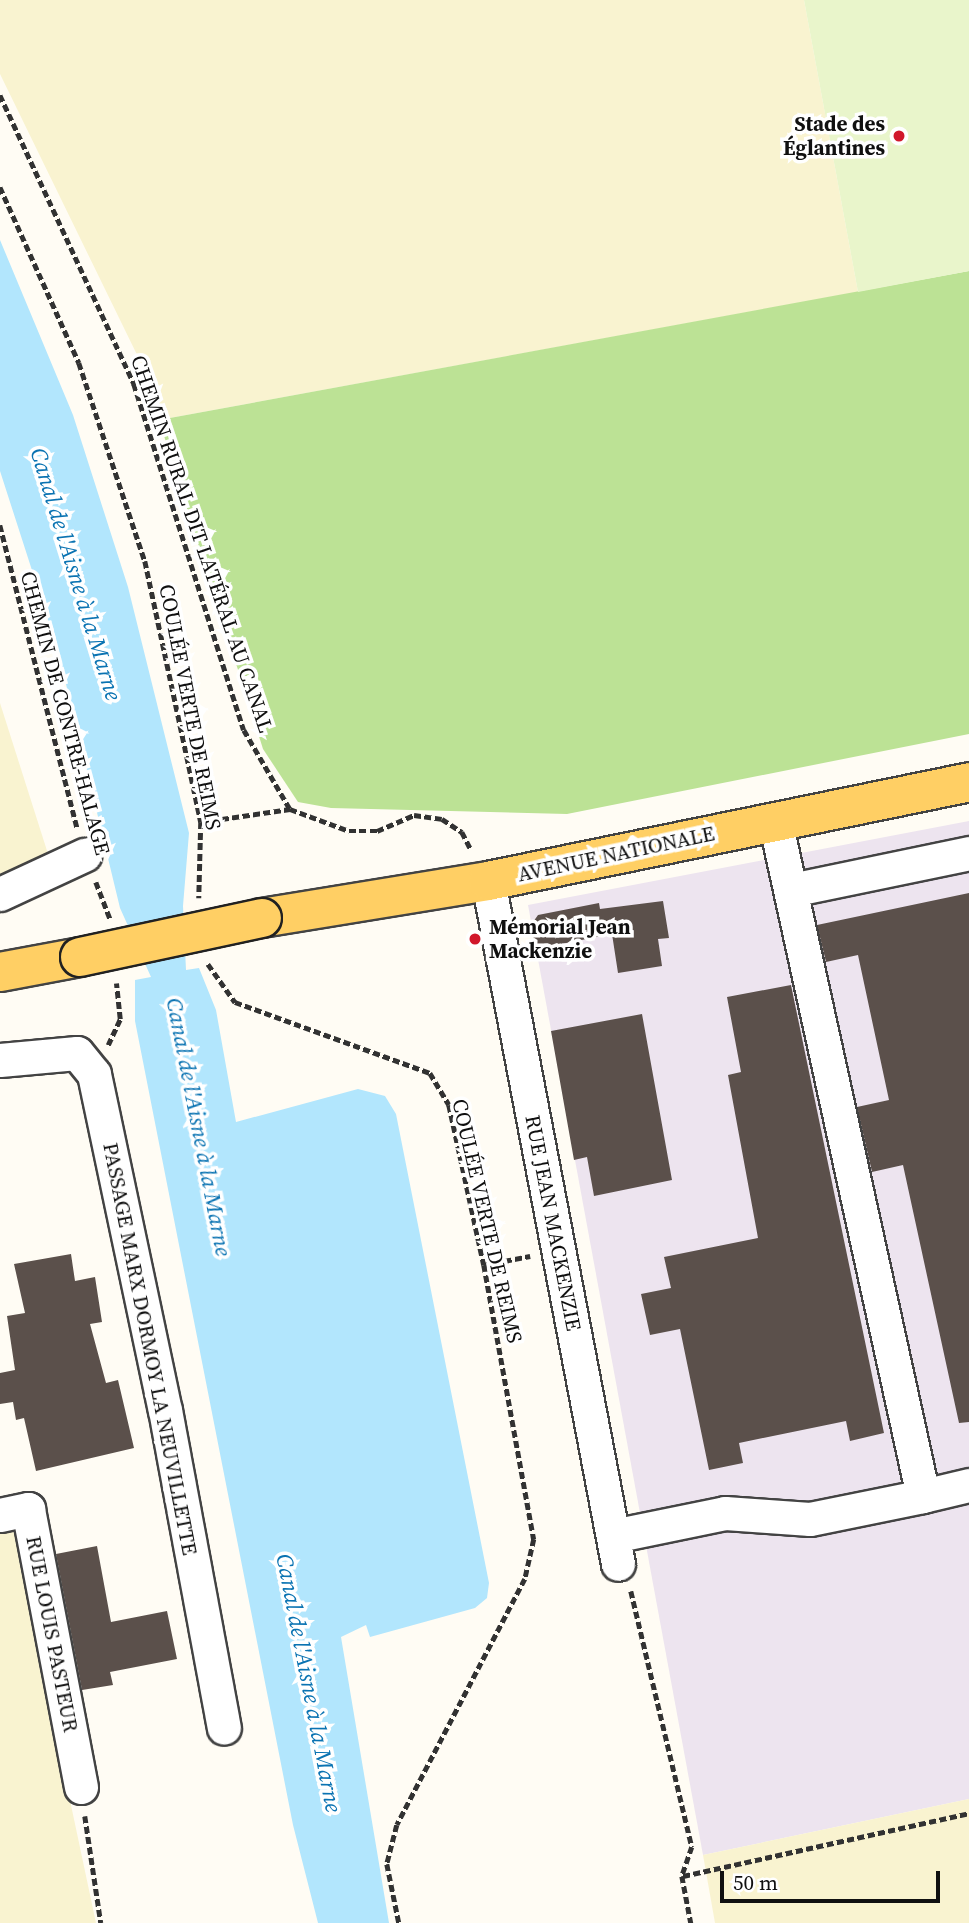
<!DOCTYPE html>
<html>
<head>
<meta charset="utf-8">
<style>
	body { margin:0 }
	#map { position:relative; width:969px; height:1923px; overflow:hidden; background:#fffcf4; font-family:"Source Serif 4",serif }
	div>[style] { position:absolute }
	.industrial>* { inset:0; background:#ede4ef }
	.farmland>* { inset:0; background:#f9f3d0 }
	.forest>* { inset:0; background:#bce295 }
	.pitch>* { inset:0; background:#e9f5cb }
	.water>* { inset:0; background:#b2e6fd }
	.building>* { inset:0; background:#5b504b }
	.path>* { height:4.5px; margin-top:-2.25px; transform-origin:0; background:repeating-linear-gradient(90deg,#323232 0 7px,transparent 0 10.5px) }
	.roads { filter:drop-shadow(2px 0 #434343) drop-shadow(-2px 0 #434343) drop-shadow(0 2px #434343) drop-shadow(0 -2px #434343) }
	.minor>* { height:33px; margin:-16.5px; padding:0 16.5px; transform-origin:16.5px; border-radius:16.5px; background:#fff }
	.major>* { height:38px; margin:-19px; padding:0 19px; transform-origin:19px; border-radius:19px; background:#ffcf64 }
	.bridges { filter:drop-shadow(2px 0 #212121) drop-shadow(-2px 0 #212121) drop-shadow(0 2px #212121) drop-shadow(0 -2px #212121) }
	.major-bridge>* { height:38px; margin:-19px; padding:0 19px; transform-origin:19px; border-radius:19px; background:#ffcf64 }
	.dots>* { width:19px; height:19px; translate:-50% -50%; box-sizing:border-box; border:4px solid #fff; border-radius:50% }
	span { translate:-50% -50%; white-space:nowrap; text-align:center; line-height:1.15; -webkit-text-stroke:7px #fff; paint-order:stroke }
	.poi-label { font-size:21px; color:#101010; font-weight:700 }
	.right { translate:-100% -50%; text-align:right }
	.left { translate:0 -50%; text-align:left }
	.street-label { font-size:21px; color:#101010 }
	.water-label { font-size:23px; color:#0a73b2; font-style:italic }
	.scale { position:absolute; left:720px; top:1871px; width:220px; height:32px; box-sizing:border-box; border:4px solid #101010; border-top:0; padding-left:9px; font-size:21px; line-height:24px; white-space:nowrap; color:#101010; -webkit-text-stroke:5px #fff; paint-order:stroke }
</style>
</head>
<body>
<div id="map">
	<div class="industrial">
		<i style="clip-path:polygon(969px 821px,969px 1799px,703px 1855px,528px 905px)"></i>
	</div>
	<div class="farmland">
		<i style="clip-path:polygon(0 0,804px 0,858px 292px,159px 420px,143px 367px,0 74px)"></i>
		<i style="clip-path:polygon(0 703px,49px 857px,0 877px)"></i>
		<i style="clip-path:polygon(14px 1525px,64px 1772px,96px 1923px,0 1923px,0 1528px)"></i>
		<i style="clip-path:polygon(969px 1799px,969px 1923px,715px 1923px,703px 1855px)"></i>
	</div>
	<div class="forest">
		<i style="clip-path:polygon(969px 271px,969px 734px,567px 814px,331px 808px,298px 802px,263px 749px,159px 420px)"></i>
	</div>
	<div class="pitch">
		<i style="clip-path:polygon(804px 0,969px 0,969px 271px,858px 292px)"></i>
	</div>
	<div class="water">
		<i style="clip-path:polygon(0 240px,73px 415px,128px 587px,189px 833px,183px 906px,186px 970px,199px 968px,216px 1010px,236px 1122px,358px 1089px,385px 1096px,396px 1114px,489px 1583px,487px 1598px,475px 1608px,370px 1637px,366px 1625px,341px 1637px,389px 1923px,318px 1923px,293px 1825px,135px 1021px,135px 980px,151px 977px,120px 908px,58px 651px,0 471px)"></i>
	</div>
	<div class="building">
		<i style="clip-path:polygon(969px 893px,969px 1422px,959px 1423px,903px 1165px,872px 1172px,857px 1107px,889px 1100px,858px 955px,826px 962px,817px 925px)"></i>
		<i style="clip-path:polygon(663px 901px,669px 938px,658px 939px,662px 966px,618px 973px,612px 934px,536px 949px,531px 925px,538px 915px,599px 903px,600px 909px)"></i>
		<i style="clip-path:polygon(791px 985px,884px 1433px,850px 1441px,846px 1421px,739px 1443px,743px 1463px,709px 1470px,680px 1329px,650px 1335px,641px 1294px,671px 1288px,664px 1257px,758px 1238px,728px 1075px,741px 1072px,727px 997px)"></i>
		<i style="clip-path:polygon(642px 1014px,672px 1180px,594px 1196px,587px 1157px,574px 1160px,551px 1031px)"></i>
		<i style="clip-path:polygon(71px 1254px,75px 1281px,95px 1277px,102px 1322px,90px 1324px,106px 1383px,118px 1380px,134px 1448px,36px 1471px,24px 1418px,16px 1420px,13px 1402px,0 1404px,0 1373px,15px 1370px,7px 1316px,25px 1313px,14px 1264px)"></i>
		<i style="clip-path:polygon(97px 1546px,111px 1622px,167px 1611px,177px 1659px,110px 1672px,113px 1685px,82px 1690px,56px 1554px)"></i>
	</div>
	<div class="path">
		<i style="left:0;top:95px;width:319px;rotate:65.1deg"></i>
		<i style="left:134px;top:384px;width:363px;rotate:72.4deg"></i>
		<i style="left:244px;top:730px;width:91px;rotate:59.8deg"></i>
		<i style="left:0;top:187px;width:193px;rotate:65.8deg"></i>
		<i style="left:79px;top:363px;width:209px;rotate:71.6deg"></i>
		<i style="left:145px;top:561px;width:267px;rotate:77.9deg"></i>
		<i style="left:201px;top:822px;width:76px;rotate:91.5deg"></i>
		<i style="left:0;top:525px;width:313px;rotate:75.7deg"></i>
		<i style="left:201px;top:822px;width:90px;rotate:-8.3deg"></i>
		<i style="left:290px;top:809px;width:63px;rotate:20.4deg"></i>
		<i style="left:349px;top:831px;width:28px"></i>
		<i style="left:377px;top:831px;width:40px;rotate:-23.4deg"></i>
		<i style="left:414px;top:815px;width:28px;rotate:8deg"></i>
		<i style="left:442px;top:819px;width:24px;rotate:33deg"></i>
		<i style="left:462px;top:832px;width:20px;rotate:63deg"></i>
		<i style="left:96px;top:882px;width:40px;rotate:69deg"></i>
		<i style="left:208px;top:964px;width:47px;rotate:54.6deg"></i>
		<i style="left:235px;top:1002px;width:208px;rotate:20deg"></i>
		<i style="left:430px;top:1073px;width:37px;rotate:59deg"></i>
		<i style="left:449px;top:1105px;width:164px;rotate:77.7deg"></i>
		<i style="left:484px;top:1265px;width:279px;rotate:79.7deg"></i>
		<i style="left:534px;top:1539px;width:41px;rotate:102.7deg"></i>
		<i style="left:525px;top:1579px;width:277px;rotate:117.5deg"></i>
		<i style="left:397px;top:1825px;width:40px;rotate:104.4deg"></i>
		<i style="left:387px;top:1864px;width:60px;rotate:78.5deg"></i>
		<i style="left:108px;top:1045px;width:29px;rotate:-65deg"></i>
		<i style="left:120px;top:1019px;width:36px;rotate:-96deg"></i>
		<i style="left:484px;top:1265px;width:47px;rotate:-11.1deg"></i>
		<i style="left:631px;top:1591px;width:263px;rotate:76.6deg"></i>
		<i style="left:692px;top:1847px;width:31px;rotate:109deg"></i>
		<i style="left:682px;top:1876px;width:48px;rotate:79.2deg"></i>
		<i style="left:85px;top:1816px;width:108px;rotate:81.5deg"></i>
		<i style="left:683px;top:1876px;width:293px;rotate:-12.4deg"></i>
	</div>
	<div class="roads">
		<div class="minor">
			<i style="left:775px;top:821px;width:691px;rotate:77.63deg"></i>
			<i style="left:923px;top:1496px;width:47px;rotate:-13.4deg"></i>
			<i style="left:488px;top:881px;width:695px;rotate:79.22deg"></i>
			<i style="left:791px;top:890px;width:182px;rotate:-11.7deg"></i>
			<i style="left:0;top:894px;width:93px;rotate:-24.9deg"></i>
			<i style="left:0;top:1060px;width:77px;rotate:-5.2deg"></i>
			<i style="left:77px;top:1053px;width:27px;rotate:51deg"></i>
			<i style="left:94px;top:1074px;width:343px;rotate:78.1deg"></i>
			<i style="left:165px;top:1410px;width:323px;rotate:79.5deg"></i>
			<i style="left:0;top:1515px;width:29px;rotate:-12deg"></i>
			<i style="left:28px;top:1509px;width:283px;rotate:79.2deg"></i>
			<i style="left:613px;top:1536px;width:114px;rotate:-11.6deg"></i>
			<i style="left:725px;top:1513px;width:85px;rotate:4deg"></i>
			<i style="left:810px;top:1519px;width:115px;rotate:-11.5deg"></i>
		</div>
		<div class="major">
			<i style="left:262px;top:918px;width:229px;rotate:-9.3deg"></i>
			<i style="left:488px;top:881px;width:491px;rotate:-11.6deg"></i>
			<i style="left:0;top:972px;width:81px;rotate:-10.6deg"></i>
		</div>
	</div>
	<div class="bridges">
		<div class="major-bridge">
			<i style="left:80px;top:957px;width:186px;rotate:-12.1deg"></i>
		</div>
	</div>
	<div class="dots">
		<i style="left:899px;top:136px;background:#d1172c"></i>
		<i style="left:475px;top:939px;background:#d1172c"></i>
	</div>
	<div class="poi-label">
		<span class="right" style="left:885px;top:136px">Stade des<br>Églantines</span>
		<span class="left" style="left:489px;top:939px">Mémorial Jean<br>Mackenzie</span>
	</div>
	<div class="street-label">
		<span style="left:202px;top:544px;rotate:71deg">CHEMIN RURAL DIT LATÉRAL AU CANAL</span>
		<span style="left:190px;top:707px;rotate:79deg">COULÉE VERTE DE REIMS</span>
		<span style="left:65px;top:713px;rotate:75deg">CHEMIN DE CONTRE-HALAGE</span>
		<span style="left:616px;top:854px;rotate:-12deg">AVENUE NATIONALE</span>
		<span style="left:487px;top:1221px;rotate:77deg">COULÉE VERTE DE REIMS</span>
		<span style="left:553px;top:1223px;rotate:79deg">RUE JEAN MACKENZIE</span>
		<span style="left:150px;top:1349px;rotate:79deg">PASSAGE MARX DORMOY LA NEUVILLETTE</span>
		<span style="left:52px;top:1634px;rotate:79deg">RUE LOUIS PASTEUR</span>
	</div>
	<div class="water-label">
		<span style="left:76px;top:574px;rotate:73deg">Canal de l'Aisne à la Marne</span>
		<span style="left:199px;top:1127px;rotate:79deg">Canal de l'Aisne à la Marne</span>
		<span style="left:309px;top:1683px;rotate:79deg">Canal de l'Aisne à la Marne</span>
	</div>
	<div class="scale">50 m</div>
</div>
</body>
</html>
